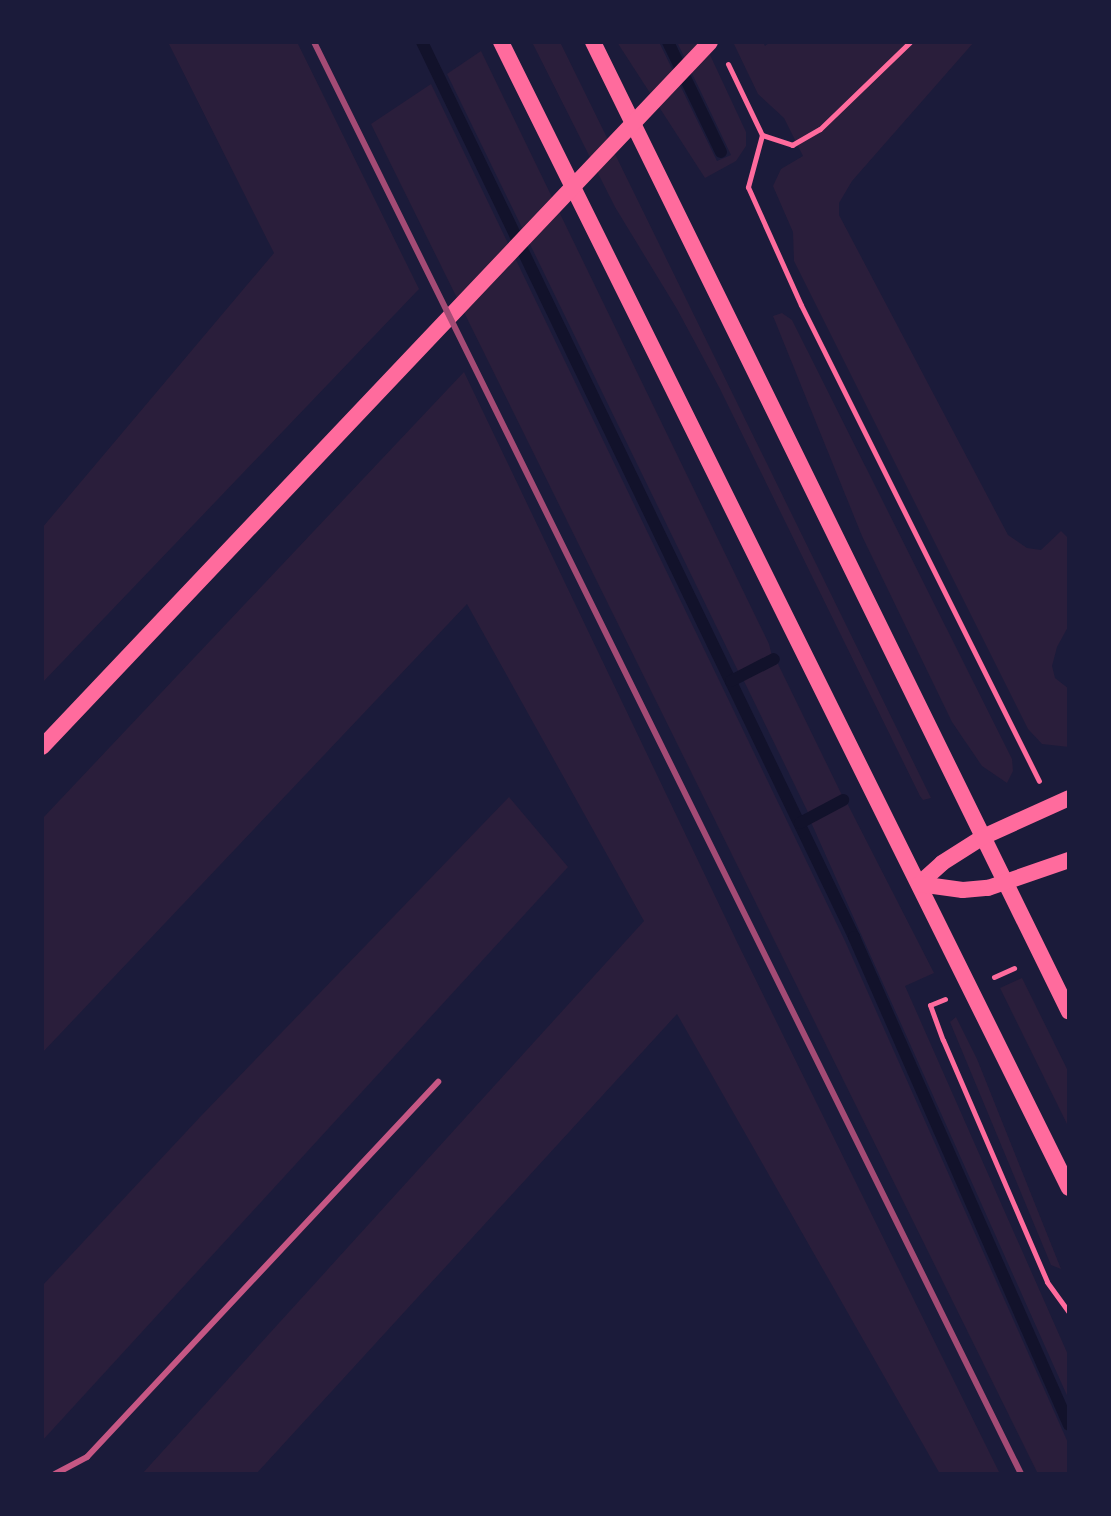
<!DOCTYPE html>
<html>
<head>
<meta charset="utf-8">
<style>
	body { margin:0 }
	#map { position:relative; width:1111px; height:1516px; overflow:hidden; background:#1b1b3a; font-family:Raleway,sans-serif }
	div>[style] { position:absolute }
	.green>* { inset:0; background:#2a1e3b; transform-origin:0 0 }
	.stream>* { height:12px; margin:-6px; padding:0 6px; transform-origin:6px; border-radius:6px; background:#12122b }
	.path>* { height:5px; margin:-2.5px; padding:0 2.5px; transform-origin:2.5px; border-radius:2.5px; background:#ff6b9d }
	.service>* { height:6px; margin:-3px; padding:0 3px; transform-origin:3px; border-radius:3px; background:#c65784 }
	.secondary>* { height:16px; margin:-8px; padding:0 8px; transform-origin:8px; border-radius:8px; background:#ff6b9d }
	.rail>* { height:6px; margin:-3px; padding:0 3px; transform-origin:3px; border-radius:3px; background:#a44b75 }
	span { translate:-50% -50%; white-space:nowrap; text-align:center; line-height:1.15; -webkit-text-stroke:6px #1b1b3a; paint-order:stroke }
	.frame { position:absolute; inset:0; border:44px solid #1b1b3a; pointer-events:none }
</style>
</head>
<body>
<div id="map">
	<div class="green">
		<i style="clip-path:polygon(168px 42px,297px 42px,419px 289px,42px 683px,42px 528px,274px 253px)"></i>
		<i style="clip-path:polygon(532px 42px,560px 42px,931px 798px,923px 800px,920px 796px,720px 389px,677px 309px,615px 207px)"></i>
		<i style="clip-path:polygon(617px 42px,659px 42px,717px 161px,731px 155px,677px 42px,704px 42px,746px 132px,746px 146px,736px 161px,705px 178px)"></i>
		<i style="clip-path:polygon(733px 42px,763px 42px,765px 46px,770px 42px,974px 42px,852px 181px,839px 203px,839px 215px,1008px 535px,1027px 548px,1041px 550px,1061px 531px,1069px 539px,1069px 625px,1057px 647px,1052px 666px,1055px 678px,1069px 689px,1069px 747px,1042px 744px,1028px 729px,794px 261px,793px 232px,773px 186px,781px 169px,803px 156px,784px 118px,758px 94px)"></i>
		<i style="clip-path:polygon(481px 51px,769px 644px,772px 656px,740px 675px,447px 74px)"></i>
		<i style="clip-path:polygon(431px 84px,845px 941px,1069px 1445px,1069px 1474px,1038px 1474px,371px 124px)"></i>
		<i style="clip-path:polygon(782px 313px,792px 320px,1012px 759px,1013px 771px,1007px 783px,982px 766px,952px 722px,862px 536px,773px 316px)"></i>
		<i style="clip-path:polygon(464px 372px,738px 944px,1000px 1474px,940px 1474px,677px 1014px,256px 1474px,142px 1474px,644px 921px,467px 604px,42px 1053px,42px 819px)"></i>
		<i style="left:777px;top:662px;width:151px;height:38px;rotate:64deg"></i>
		<i style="clip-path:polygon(509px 797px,568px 867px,42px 1441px,42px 1286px,201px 1116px)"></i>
		<i style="clip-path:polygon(847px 803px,934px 973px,905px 986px,1069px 1357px,1069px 1400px,810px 820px)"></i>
		<i style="clip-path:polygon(1022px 978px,1069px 1073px,1069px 1128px,1000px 988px)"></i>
		<i style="clip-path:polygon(956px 1017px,977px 1059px,1061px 1269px,1051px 1265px,950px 1022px)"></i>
	</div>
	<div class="stream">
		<i style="left:422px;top:42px;width:994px;rotate:64.23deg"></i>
		<i style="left:854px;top:937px;width:533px;rotate:66.22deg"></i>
		<i style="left:668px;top:42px;width:122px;rotate:64.3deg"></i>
		<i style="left:731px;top:681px;width:48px;rotate:-27.1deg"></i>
		<i style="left:800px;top:823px;width:49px;rotate:-28.1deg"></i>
	</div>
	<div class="path">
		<i style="left:728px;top:64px;width:79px;rotate:64.4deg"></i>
		<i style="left:762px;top:135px;width:54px;rotate:105.1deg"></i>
		<i style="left:748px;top:187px;width:129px;rotate:65.8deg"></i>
		<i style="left:801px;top:305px;width:532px;rotate:63.43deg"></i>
		<i style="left:762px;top:135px;width:32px;rotate:18deg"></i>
		<i style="left:792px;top:145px;width:32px;rotate:-30deg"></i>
		<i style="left:820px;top:129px;width:125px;rotate:-44deg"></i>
		<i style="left:994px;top:977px;width:22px;rotate:-24deg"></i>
		<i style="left:945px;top:999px;width:16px;rotate:158deg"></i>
		<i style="left:930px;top:1005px;width:37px;rotate:70deg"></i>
		<i style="left:943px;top:1040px;width:263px;rotate:66.7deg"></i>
		<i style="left:1047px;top:1282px;width:37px;rotate:54deg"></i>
	</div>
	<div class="service">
		<i style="left:55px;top:1474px;width:36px;rotate:-28deg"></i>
		<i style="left:87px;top:1457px;width:514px;rotate:-46.89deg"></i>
	</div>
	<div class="secondary">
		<i style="left:501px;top:42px;width:1279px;rotate:63.64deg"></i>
		<i style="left:593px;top:42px;width:1080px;rotate:63.86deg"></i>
		<i style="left:42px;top:747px;width:971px;rotate:-46.54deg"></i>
		<i style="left:919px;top:884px;width:31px;rotate:-42deg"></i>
		<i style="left:942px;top:863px;width:49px;rotate:-32.4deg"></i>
		<i style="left:983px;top:837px;width:94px;rotate:-24.4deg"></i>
		<i style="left:919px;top:884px;width:44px;rotate:7.8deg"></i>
		<i style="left:963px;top:890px;width:25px;rotate:-5deg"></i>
		<i style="left:988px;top:888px;width:86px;rotate:-19.1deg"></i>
	</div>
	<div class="rail">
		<i style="left:314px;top:42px;width:1597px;rotate:63.72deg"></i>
	</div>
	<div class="frame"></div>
</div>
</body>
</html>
